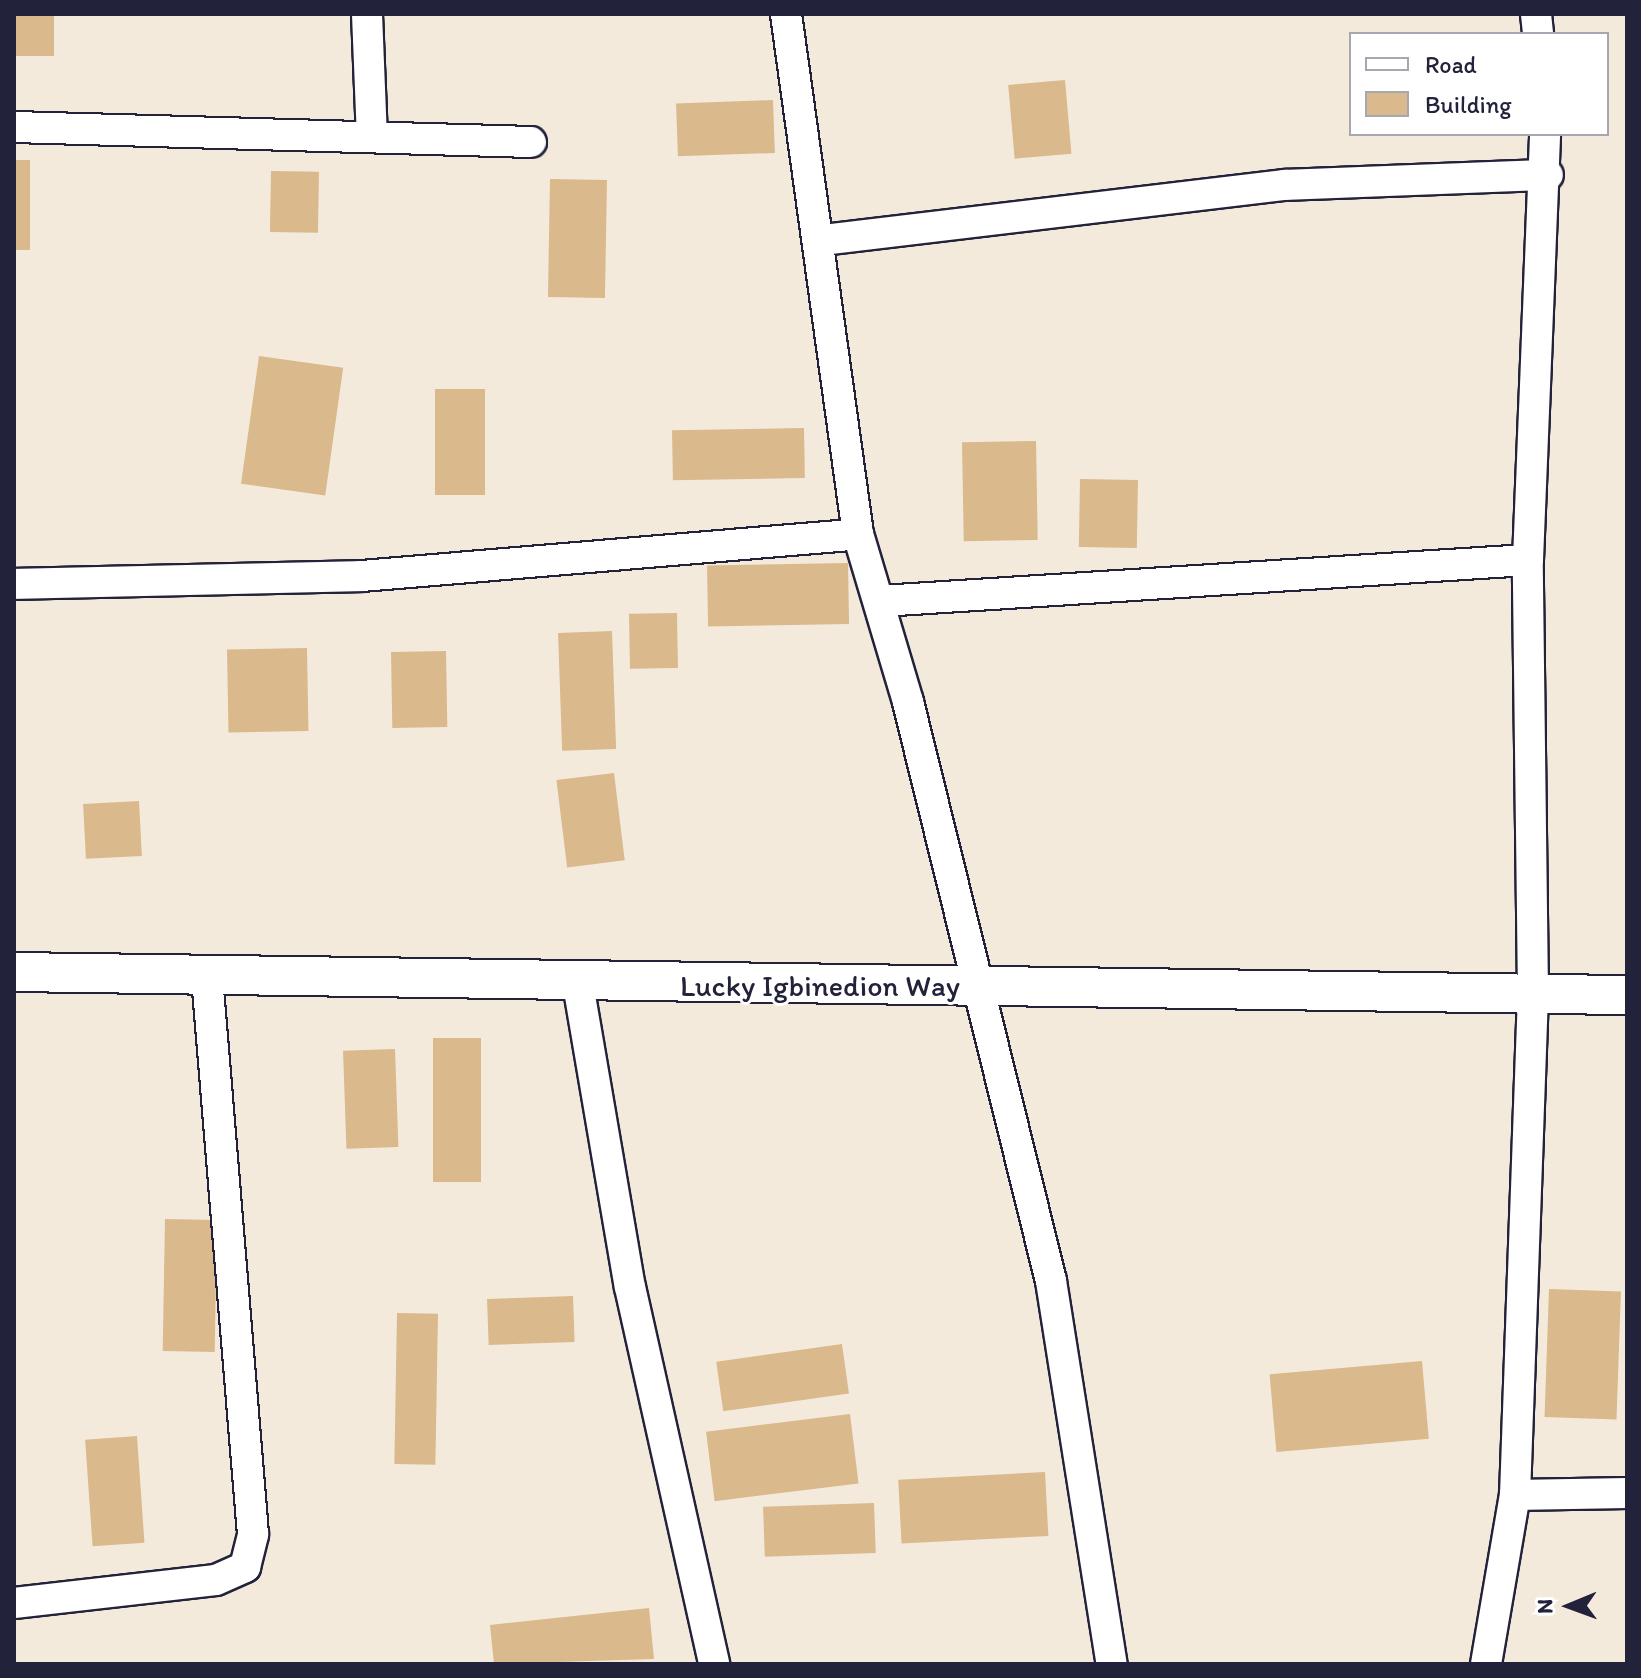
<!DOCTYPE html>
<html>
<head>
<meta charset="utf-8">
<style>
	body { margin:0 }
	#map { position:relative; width:1641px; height:1678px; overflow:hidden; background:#f4eadc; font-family:Itim,sans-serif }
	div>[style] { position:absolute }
	.building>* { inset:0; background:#dab98c; transform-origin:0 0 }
	.roads { filter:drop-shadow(2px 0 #22223b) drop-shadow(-2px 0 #22223b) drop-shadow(0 2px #22223b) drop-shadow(0 -2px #22223b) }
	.minor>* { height:30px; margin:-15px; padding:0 15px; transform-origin:15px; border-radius:15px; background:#fff }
	.tertiary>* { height:38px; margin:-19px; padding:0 19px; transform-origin:19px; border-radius:19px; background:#fff }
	span { translate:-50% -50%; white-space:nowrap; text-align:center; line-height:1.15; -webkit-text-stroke:6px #fff; paint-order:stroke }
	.street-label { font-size:30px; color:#22223b }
	.frame { position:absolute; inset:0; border:16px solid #22223b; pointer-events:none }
	.legend { position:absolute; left:1349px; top:32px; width:260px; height:104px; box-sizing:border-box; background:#fff; border:2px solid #a7a7b1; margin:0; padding:10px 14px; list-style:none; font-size:24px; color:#22223b }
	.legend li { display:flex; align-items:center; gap:16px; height:40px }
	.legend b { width:40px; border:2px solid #a7a7b1 }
	.north { position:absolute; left:1529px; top:1566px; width:80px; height:80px; -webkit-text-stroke:6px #fff; paint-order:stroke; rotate:269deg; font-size:22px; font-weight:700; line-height:32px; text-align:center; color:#22223b }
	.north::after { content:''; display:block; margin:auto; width:28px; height:36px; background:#22223b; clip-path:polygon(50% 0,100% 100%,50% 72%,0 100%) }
</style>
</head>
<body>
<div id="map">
	<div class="building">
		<i style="left:14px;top:14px;width:40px;height:42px"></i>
		<i style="left:1065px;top:80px;width:74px;height:57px;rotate:85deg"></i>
		<i style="left:773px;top:100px;width:53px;height:97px;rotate:88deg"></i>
		<i style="left:14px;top:160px;width:16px;height:90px"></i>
		<i style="left:271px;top:171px;width:48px;height:61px;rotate:1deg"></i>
		<i style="left:550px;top:179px;width:57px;height:118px;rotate:1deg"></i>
		<i style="left:259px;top:356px;width:85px;height:129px;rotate:8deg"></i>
		<i style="left:435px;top:389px;width:50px;height:106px"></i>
		<i style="left:804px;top:428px;width:50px;height:132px;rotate:89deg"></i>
		<i style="left:1036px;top:441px;width:99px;height:74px;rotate:89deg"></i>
		<i style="left:1080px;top:479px;width:58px;height:68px;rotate:1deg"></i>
		<i style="left:848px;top:563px;width:61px;height:141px;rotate:89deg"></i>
		<i style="left:677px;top:613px;width:55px;height:48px;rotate:89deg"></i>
		<i style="left:612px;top:631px;width:118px;height:54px;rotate:88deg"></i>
		<i style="left:307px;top:648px;width:83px;height:80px;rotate:89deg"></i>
		<i style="left:446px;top:651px;width:76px;height:55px;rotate:89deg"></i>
		<i style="left:614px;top:773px;width:88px;height:58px;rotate:83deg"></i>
		<i style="left:139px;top:801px;width:55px;height:56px;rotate:87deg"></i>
		<i style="left:433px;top:1038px;width:48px;height:144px"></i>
		<i style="left:395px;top:1049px;width:98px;height:52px;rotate:88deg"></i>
		<i style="left:165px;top:1219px;width:52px;height:132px;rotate:1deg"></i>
		<i style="left:1549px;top:1289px;width:72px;height:128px;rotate:2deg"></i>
		<i style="left:573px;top:1296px;width:46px;height:86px;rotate:88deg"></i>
		<i style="left:397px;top:1313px;width:41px;height:151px;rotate:1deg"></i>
		<i style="left:842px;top:1344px;width:50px;height:127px;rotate:82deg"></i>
		<i style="left:1422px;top:1361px;width:78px;height:153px;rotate:85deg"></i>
		<i style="left:850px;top:1414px;width:70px;height:145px;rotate:83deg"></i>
		<i style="left:137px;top:1436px;width:107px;height:52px;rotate:86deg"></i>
		<i style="left:1045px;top:1472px;width:64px;height:147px;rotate:87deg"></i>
		<i style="left:874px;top:1503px;width:50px;height:111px;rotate:88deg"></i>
		<i style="clip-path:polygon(649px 1608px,654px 1659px,494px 1664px,490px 1625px)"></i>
	</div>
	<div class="roads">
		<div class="minor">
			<i style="left:367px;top:14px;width:122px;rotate:87.7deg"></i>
			<i style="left:786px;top:14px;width:525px;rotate:82.12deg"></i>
			<i style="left:858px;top:534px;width:175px;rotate:73.4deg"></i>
			<i style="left:908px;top:702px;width:596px;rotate:76.13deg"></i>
			<i style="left:1051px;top:1281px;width:388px;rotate:81deg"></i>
			<i style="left:1536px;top:14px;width:20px;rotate:84deg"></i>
			<i style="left:14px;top:127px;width:517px;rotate:1.66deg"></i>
			<i style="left:822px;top:240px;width:466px;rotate:-6.8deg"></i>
			<i style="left:1285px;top:185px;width:263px;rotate:-2.2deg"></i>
			<i style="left:14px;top:584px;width:348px;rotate:-1.3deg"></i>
			<i style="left:362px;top:576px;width:498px;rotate:-4.8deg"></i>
			<i style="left:881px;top:601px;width:648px;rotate:-3.63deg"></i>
			<i style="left:578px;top:984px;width:307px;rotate:80.3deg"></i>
			<i style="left:630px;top:1287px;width:386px;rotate:77.4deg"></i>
			<i style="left:1515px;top:1495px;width:112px;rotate:-1deg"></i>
			<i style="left:14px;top:1603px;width:203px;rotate:-6.5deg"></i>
			<i style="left:216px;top:1580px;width:32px;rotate:-24deg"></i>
			<i style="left:245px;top:1567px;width:34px;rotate:-76deg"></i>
			<i style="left:253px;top:1534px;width:559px;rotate:-94.72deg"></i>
			<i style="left:1486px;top:1664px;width:171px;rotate:-80.3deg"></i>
			<i style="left:1515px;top:1495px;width:501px;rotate:-87.94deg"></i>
			<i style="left:1533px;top:994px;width:434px;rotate:-90.7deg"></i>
			<i style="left:1528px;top:560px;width:426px;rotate:-87.7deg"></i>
		</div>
		<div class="tertiary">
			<i style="left:14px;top:972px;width:1613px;rotate:0.82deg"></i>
		</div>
	</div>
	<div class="street-label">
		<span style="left:820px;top:986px">Lucky Igbinedion Way</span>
	</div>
	<div class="frame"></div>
	<ul class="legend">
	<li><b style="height:10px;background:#fff"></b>Road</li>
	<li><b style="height:22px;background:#dab98c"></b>Building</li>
	</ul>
	<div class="north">N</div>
</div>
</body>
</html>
